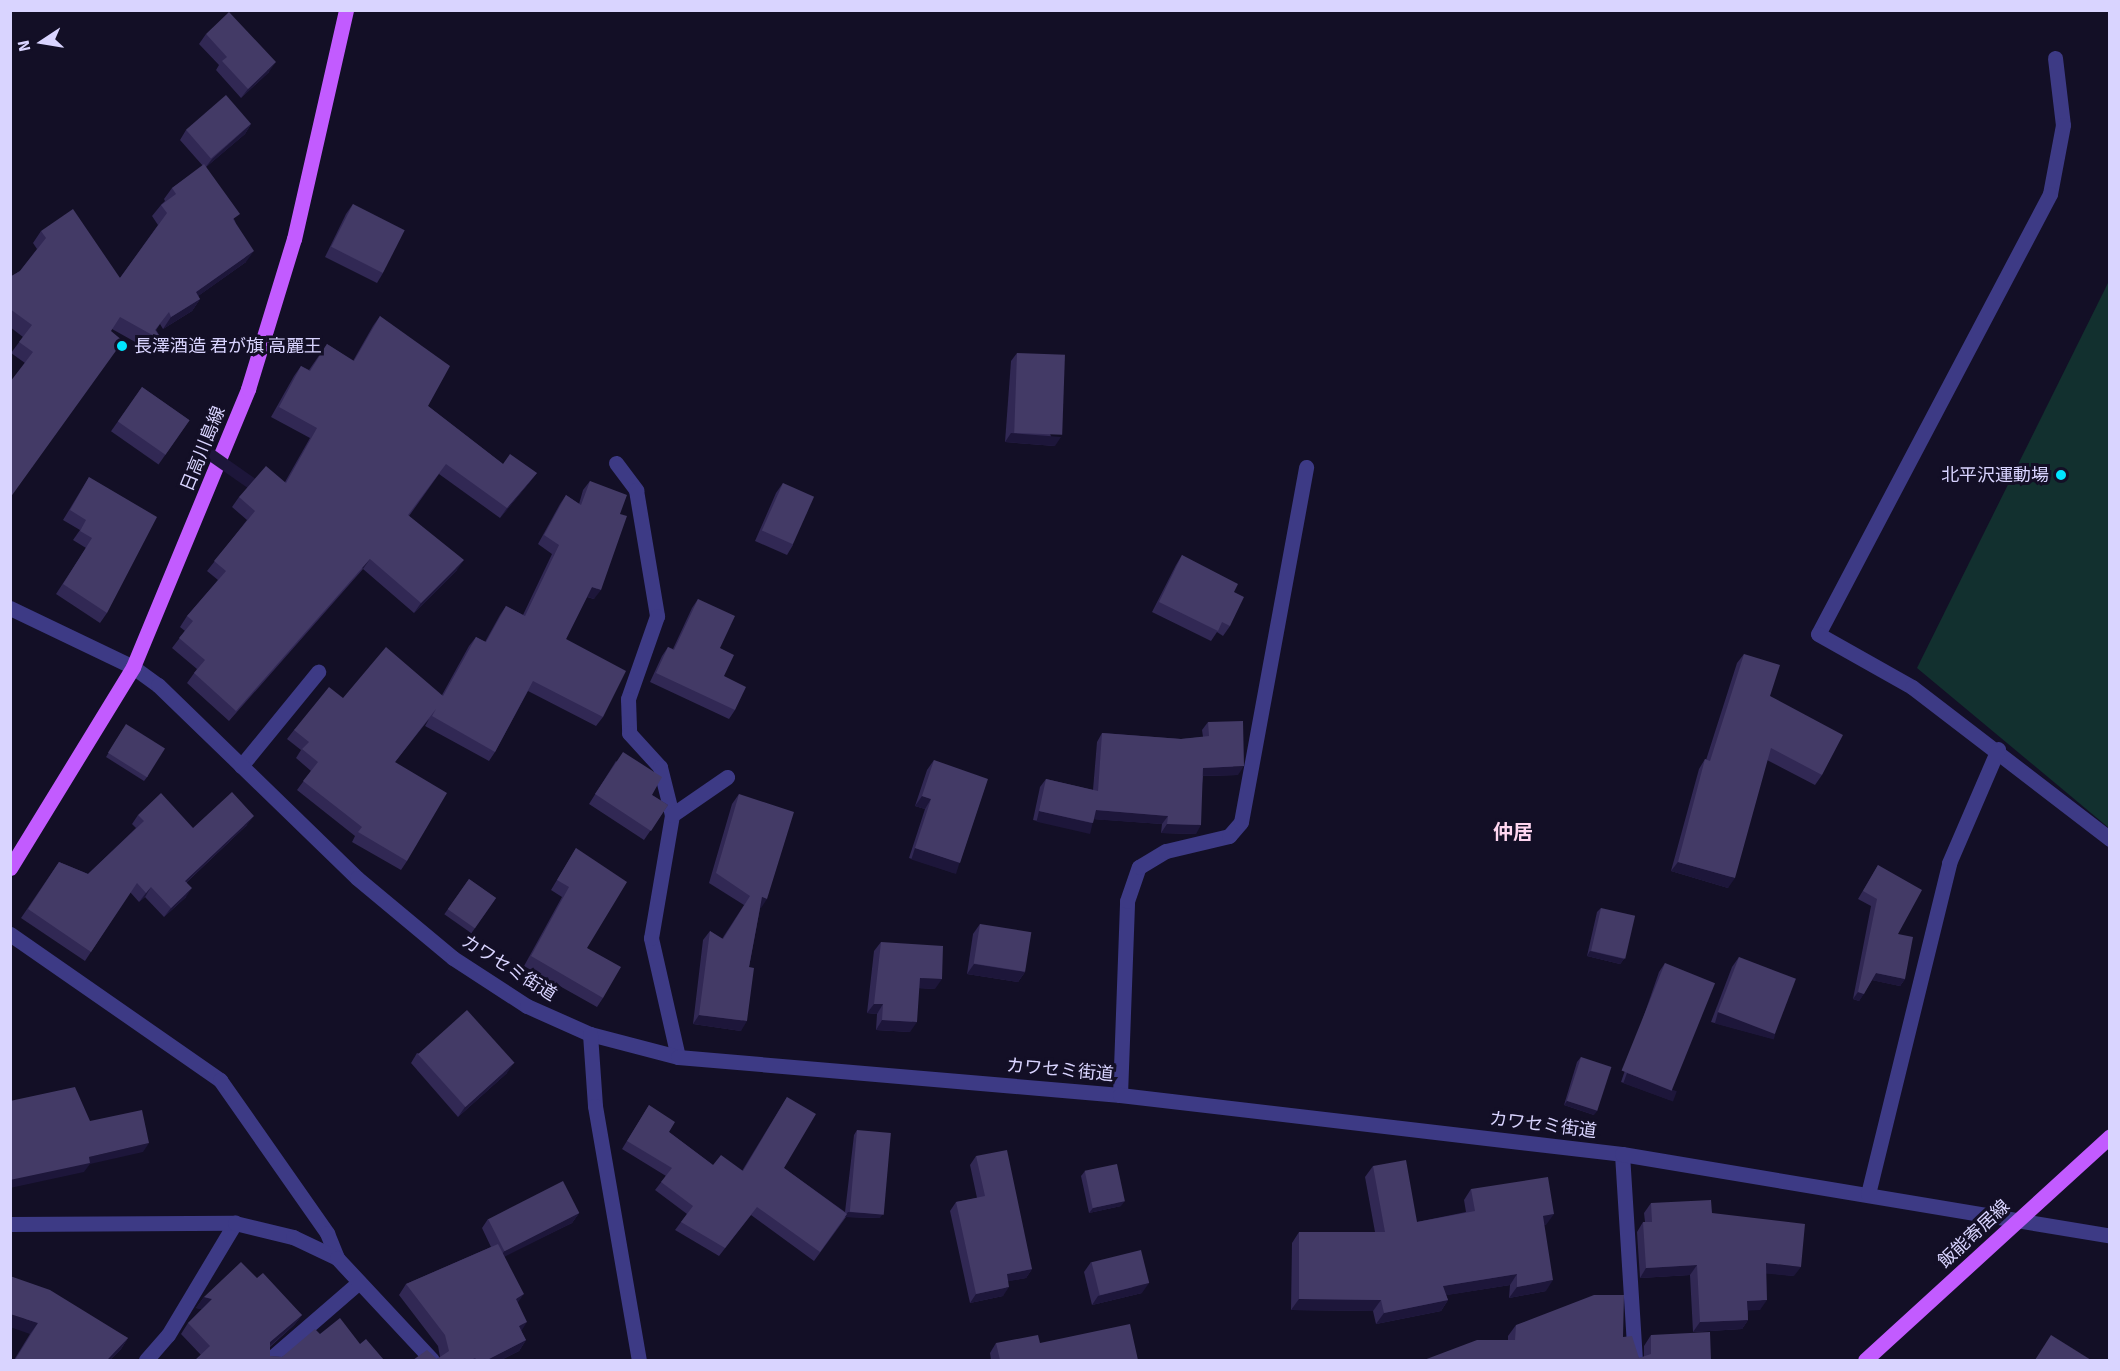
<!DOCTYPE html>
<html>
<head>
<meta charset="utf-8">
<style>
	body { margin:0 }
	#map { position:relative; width:2120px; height:1371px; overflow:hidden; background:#130f26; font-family:Signika,"Noto Sans JP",sans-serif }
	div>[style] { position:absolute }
	.green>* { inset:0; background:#12302f }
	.service>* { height:15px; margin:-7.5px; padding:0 7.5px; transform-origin:7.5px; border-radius:7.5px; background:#3d3a85 }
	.minor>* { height:15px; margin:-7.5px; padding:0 7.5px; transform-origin:7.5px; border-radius:7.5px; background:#3d3a85 }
	.primary>* { height:15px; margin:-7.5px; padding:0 7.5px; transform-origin:7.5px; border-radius:7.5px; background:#c25bff }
	.wall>* { inset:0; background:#312854; transform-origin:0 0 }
	.shaded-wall>* { inset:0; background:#1d163a; transform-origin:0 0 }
	.building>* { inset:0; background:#433a66; transform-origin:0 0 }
	.dots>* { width:16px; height:16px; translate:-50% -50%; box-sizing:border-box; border:3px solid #130f26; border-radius:50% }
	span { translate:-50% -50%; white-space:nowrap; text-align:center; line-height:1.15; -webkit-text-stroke:6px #130f26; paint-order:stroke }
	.poi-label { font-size:18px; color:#d9d4ff }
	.left { translate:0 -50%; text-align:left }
	.right { translate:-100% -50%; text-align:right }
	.street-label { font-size:18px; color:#d9d4ff }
	.neighbourhood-label { font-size:20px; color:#ffd6f0; font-weight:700 }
	.frame { position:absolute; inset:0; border:12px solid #d9d4ff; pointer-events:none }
	.north { position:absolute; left:12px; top:12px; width:60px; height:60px; -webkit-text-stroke:4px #130f26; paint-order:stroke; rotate:258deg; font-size:16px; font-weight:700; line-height:24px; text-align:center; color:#d9d4ff }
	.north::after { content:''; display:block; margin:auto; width:21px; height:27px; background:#d9d4ff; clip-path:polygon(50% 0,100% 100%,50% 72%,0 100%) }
</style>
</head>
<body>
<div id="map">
	<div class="green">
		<i style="clip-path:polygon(2109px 281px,2110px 828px,2109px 828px,1917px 668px)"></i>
	</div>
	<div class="service">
		<i style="left:616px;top:463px;width:34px;rotate:53deg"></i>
		<i style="left:636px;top:490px;width:128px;rotate:80.5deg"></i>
		<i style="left:657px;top:616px;width:88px;rotate:109.3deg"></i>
		<i style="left:628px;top:699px;width:34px;rotate:88deg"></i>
		<i style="left:629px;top:733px;width:46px;rotate:47.6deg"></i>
		<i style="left:660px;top:767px;width:49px;rotate:76deg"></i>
		<i style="left:241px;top:766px;width:122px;rotate:-50.7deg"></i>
		<i style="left:10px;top:934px;width:256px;rotate:34.8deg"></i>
		<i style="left:220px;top:1080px;width:187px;rotate:55deg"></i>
		<i style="left:327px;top:1233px;width:27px;rotate:68deg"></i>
		<i style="left:678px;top:1057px;width:122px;rotate:-102.8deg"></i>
		<i style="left:651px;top:938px;width:125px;rotate:-80.3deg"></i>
		<i style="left:672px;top:815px;width:67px;rotate:-34.6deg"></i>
		<i style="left:1120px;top:1095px;width:194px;rotate:-87.9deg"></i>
		<i style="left:1127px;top:901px;width:36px;rotate:-71deg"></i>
		<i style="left:1139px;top:867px;width:31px;rotate:-31deg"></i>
		<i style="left:1166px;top:851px;width:65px;rotate:-13.4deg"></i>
		<i style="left:1229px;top:836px;width:18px;rotate:-49deg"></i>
		<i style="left:1241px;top:822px;width:361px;rotate:-79.6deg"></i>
		<i style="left:1622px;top:1154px;width:206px;rotate:86.4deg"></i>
		<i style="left:146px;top:1360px;width:33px;rotate:-49deg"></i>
		<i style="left:168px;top:1335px;width:131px;rotate:-59.1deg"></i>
		<i style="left:269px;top:1360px;width:119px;rotate:-40.9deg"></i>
	</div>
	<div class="minor">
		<i style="left:2055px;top:58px;width:67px;rotate:83.2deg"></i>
		<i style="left:2063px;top:125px;width:70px;rotate:100.7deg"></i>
		<i style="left:2050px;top:194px;width:497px;rotate:117.8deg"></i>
		<i style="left:1818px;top:634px;width:108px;rotate:29.4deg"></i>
		<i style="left:1912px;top:687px;width:250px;rotate:37.5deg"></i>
		<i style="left:10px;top:608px;width:136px;rotate:25.6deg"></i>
		<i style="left:133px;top:667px;width:31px;rotate:36deg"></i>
		<i style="left:158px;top:685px;width:277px;rotate:44.1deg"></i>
		<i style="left:357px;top:878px;width:125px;rotate:39.8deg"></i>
		<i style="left:453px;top:958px;width:88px;rotate:33deg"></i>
		<i style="left:527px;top:1006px;width:69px;rotate:24deg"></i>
		<i style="left:590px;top:1034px;width:91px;rotate:14.6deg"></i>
		<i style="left:678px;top:1057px;width:444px;rotate:4.9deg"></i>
		<i style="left:1120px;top:1095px;width:505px;rotate:6.7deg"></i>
		<i style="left:1622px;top:1154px;width:495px;rotate:9.5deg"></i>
		<i style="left:590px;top:1034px;width:72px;rotate:86deg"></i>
		<i style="left:595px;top:1106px;width:258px;rotate:80.2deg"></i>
		<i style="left:1868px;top:1194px;width:341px;rotate:-76.2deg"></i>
		<i style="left:1949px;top:863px;width:124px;rotate:-66.7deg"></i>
		<i style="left:10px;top:1224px;width:225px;rotate:-0.3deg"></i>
		<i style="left:235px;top:1223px;width:60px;rotate:13.6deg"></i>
		<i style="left:293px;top:1237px;width:49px;rotate:25.5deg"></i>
		<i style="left:337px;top:1258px;width:139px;rotate:47deg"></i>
	</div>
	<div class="primary">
		<i style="left:10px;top:868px;width:236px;rotate:-58.5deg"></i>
		<i style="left:133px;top:667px;width:301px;rotate:-67.5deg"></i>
		<i style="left:248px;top:389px;width:157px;rotate:-73deg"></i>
		<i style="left:294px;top:239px;width:235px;rotate:-77.2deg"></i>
		<i style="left:1865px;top:1360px;width:332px;rotate:-42.4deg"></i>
	</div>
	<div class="wall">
		<i style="clip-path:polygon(206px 34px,269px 72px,241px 98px,216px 70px,219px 65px,199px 44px)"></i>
		<i style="clip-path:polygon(251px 124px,245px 134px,206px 167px,235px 221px,246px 262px,198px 296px,200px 299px,192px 311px,163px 329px,160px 324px,156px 330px,163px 341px,155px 353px,112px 329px,25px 363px,11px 353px,23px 337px,10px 327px,10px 277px,20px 271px,37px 249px,33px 243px,41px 231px,120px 278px,158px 225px,152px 216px,161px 205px,165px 201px,164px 199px,172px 188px,203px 166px,180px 140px,186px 130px)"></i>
		<i style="clip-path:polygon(353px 204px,383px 273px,377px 283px,325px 257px,346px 214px)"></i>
		<i style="clip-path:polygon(380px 316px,428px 406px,503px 464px,537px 473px,529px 483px,500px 518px,439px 474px,409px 516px,457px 570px,414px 613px,363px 569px,229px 721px,187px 683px,197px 669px,172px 648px,185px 631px,180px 627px,187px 616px,218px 580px,207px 571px,247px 520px,232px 507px,239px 497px,285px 482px,310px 438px,271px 417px,294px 376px,301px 366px,309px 370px,327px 344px,353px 361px,373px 326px)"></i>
		<i style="clip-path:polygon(1017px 353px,1055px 446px,1005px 442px,1011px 361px)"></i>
		<i style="left:142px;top:387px;width:58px;height:54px;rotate:35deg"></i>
		<i style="clip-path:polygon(89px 477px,107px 613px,100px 623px,56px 594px,86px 548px,73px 540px,80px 530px,63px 520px)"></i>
		<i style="clip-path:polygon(590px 481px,620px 514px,594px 599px,587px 597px,566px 639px,603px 717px,596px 726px,528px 691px,495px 752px,489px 761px,425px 726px,429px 719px,395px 762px,407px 861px,401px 870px,352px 842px,355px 836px,297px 790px,311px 771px,296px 758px,301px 750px,287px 739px,294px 730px,343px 698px,442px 695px,469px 646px,476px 637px,485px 642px,500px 615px,506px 606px,523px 615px,552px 554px,538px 544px,560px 504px,566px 495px,579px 504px,583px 490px)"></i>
		<i style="clip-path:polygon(783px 483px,793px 545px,787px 555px,755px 541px,776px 493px)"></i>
		<i style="clip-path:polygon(1182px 555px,1234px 592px,1230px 626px,1223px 636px,1217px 632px,1211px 641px,1152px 612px,1176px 565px)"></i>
		<i style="clip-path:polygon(698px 599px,720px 648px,724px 676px,735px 710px,729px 719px,650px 682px,662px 656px,668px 647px,673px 649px,692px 608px)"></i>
		<i style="clip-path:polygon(1744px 654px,1770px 696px,1822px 775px,1815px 785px,1767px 760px,1728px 888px,1671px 871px,1699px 769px,1705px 759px,1706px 760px,1737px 663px)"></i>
		<i style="clip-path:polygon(1208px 722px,1238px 775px,1203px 776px,1196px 834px,1161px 833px,1162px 824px,1094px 819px,1088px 832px,1033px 820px,1040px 787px,1046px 779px,1093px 790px,1097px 742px,1102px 733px,1181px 739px,1203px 737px,1202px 730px)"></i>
		<i style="clip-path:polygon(123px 729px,148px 776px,144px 781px,106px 757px)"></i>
		<i style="clip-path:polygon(934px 760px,954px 873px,909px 858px,925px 809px,915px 806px,927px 770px)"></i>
		<i style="clip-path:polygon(616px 761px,652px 795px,668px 805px,644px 840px,589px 804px)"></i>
		<i style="clip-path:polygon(739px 794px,761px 908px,760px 908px,749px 967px,741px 1031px,693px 1024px,703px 940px,710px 931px,722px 939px,744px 905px,709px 883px,732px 804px)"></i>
		<i style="clip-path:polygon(138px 815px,193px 828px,247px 825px,187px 882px,186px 897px,164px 917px,145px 897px,139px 902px,130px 892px,85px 961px,21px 918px,59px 862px,88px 874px,136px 828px,132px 824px)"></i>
		<i style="clip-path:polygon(576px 848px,587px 948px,603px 998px,597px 1007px,524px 966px,562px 897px,551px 890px)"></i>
		<i style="clip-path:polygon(1878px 865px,1898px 934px,1905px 979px,1900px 986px,1872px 980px,1859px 1001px,1853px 999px,1871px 906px,1858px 899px)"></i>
		<i style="left:469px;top:879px;width:33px;height:43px;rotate:35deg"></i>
		<i style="clip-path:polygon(1601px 908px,1624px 959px,1620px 964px,1587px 956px,1597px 912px)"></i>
		<i style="clip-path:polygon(980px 924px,1025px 972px,1018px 982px,967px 974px,973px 934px)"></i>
		<i style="clip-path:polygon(881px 942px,935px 989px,919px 988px,910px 1032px,876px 1030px,877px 1014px,867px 1013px,874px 951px)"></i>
		<i style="clip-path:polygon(1739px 957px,1777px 1028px,1770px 1038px,1711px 1022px,1732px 967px)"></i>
		<i style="clip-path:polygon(1665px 963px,1670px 1100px,1621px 1082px,1659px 972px)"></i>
		<i style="clip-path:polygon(417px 1053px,507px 1073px,458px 1117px,411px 1063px)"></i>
		<i style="clip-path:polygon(1581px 1057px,1594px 1115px,1564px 1105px,1577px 1062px)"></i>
		<i style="clip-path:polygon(787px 1097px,784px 1168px,845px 1212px,854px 1135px,857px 1130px,880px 1218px,846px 1217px,814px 1261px,751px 1215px,719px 1256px,675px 1230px,687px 1214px,655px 1190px,666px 1176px,622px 1149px,649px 1105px,669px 1132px,713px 1165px,742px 1171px)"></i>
		<i style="clip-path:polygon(976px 1156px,1032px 1269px,1026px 1278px,1008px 1281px,1003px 1296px,970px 1303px,950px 1211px,956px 1202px,977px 1198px,970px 1165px)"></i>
		<i style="clip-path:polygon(1373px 1166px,1417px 1222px,1466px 1212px,1464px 1200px,1471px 1189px,1546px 1225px,1544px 1225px,1546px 1291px,1509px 1298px,1510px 1285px,1446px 1295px,1448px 1300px,1441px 1311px,1376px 1324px,1373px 1311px,1291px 1310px,1292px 1243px,1299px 1232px,1375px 1232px,1365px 1177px)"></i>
		<i style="clip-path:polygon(1085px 1171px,1121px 1206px,1089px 1213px,1081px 1176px)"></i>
		<i style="clip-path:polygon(1651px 1203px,1712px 1213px,1794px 1276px,1766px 1273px,1760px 1310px,1748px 1310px,1748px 1320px,1742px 1329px,1693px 1332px,1690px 1275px,1640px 1278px,1637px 1232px,1643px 1222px,1645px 1222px,1644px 1213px)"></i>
		<i style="clip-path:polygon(579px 1213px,572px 1223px,504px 1256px,518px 1303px,521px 1331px,526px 1340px,519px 1351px,501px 1360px,413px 1360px,437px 1359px,440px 1357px,438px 1346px,399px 1295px,406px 1284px,491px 1247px,482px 1228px,488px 1219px)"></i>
		<i style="clip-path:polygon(1091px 1262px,1142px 1293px,1092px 1305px,1084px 1272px)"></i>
		<i style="clip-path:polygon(10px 1276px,128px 1338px,121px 1349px,110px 1360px,14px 1360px,30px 1334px)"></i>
		<i style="clip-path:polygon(257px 1278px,302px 1315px,294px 1325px,270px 1347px,270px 1356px,282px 1357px,320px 1334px,360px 1344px,384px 1360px,201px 1355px,181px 1334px,188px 1323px,202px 1309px,196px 1308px,204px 1297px)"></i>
		<i style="clip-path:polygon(1516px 1325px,1623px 1337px,1639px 1358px,1644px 1357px,1644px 1346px,1651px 1335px,1711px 1360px,1424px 1360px,1508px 1340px,1508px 1336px)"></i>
		<i style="clip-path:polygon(996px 1343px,1040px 1343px,1138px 1360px,991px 1360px,990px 1353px)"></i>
	</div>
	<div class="shaded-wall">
		<i style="clip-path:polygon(276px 62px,269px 72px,241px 98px,248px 89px)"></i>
		<i style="clip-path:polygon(251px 124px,245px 134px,205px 168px,212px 159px)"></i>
		<i style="clip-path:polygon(254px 251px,246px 262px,187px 304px,196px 292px)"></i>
		<i style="clip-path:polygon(200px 299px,192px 311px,163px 329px,171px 317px)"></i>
		<i style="clip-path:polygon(1011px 433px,1061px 437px,1055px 446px,1005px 442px)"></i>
		<i style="clip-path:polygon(537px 473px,529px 483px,500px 518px,507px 508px)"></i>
		<i style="left:370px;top:559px;width:12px;height:203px;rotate:125deg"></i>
		<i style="clip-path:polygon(464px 560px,457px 570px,414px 613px,421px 603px)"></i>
		<i style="clip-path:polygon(592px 587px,601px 590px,594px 599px,585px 596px)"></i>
		<i style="clip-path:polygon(1244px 766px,1238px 775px,1197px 776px,1203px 768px)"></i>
		<i style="clip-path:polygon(922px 796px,931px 799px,925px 809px,915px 806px)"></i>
		<i style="clip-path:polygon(1096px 810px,1168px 816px,1162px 824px,1090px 819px)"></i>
		<i style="left:1039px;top:811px;width:55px;height:11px;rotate:13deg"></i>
		<i style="clip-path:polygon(254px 816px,247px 825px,178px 890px,185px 881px)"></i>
		<i style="clip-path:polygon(1167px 824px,1201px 825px,1196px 834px,1161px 833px)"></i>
		<i style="left:915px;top:848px;width:47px;height:12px;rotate:18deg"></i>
		<i style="clip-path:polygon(1678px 862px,1735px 878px,1728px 888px,1671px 871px)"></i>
		<i style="clip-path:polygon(151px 887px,145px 897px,139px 902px,146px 893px)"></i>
		<i style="clip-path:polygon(192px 888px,186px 897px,164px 917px,171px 908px)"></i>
		<i style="clip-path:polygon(762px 897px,767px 899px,761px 908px,755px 907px)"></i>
		<i style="clip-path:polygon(1590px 951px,1624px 959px,1620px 964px,1587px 956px)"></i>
		<i style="clip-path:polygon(974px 964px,1025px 972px,1018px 982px,967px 974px)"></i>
		<i style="clip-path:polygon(1876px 973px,1905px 979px,1900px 986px,1871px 980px)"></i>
		<i style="clip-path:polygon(920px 978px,942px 979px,935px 989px,913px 988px)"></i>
		<i style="clip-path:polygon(1858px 992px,1864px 994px,1859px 1001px,1853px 999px)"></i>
		<i style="clip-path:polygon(874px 1004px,883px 1004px,877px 1014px,867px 1013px)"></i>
		<i style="left:1718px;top:1012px;width:61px;height:12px;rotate:15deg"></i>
		<i style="clip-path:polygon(699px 1015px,747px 1021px,741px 1031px,693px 1024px)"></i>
		<i style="clip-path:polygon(882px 1020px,917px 1022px,910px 1032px,876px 1030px)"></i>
		<i style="clip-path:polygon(514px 1063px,507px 1073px,458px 1117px,465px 1107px)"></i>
		<i style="left:1627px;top:1073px;width:53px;height:11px;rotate:20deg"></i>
		<i style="clip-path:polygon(1567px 1101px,1598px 1110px,1594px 1115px,1564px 1105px)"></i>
		<i style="clip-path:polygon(149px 1143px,143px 1152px,90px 1164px,84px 1172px,10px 1188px,10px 1180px,89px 1157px)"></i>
		<i style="clip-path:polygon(1125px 1201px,1121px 1206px,1089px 1213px,1093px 1208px)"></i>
		<i style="clip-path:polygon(848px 1212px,883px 1214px,880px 1218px,846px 1217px,814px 1261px,846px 1217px,844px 1217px)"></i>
		<i style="clip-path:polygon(579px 1213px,572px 1223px,498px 1260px,505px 1250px)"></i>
		<i style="clip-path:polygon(1554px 1214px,1546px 1225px,1535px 1227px,1543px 1216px)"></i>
		<i style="clip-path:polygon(1766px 1263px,1801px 1267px,1794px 1276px,1759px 1273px)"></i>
		<i style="clip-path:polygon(1697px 1265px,1690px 1275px,1640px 1278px,1646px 1268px)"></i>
		<i style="clip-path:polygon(1032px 1269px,1026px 1278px,1000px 1283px,1007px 1274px)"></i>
		<i style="clip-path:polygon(1517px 1274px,1510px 1285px,1435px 1297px,1443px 1286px)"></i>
		<i style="clip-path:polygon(1553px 1280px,1546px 1291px,1509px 1298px,1517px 1287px)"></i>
		<i style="clip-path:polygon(1149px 1283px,1142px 1293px,1092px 1305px,1098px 1296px)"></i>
		<i style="clip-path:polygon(1009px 1287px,1003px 1296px,970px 1303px,976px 1294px)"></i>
		<i style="clip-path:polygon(524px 1294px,516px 1305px,516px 1299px)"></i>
		<i style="clip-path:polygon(204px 1297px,212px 1299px,205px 1310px,196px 1308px)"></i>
		<i style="clip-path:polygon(1299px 1299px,1381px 1300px,1373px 1311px,1291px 1310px)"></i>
		<i style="clip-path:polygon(1448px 1300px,1441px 1311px,1376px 1324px,1384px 1313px)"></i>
		<i style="clip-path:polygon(1767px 1300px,1760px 1310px,1740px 1311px,1747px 1301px)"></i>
		<i style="clip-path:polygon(10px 1314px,38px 1323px,30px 1334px,10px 1327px)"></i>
		<i style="clip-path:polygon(302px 1315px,294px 1325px,262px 1353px,270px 1342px)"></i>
		<i style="clip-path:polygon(1748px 1320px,1742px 1329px,1693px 1332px,1700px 1322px)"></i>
		<i style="clip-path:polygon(527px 1322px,520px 1333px,519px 1326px)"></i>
		<i style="clip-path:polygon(128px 1338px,121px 1349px,110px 1360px,107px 1360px)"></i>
		<i style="clip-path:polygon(526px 1340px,519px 1351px,501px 1360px,487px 1360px)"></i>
	</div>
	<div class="building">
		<i style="clip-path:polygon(229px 12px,276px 62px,248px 89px,222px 61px,227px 57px,206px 34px)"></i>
		<i style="left:226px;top:95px;width:38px;height:53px;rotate:49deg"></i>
		<i style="clip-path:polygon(204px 164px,240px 214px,233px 219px,254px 251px,196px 292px,200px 299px,171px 317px,169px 312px,155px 330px,163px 341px,120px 317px,111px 331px,123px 341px,10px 498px,10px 382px,33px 352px,19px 342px,32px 325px,10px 309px,10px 277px,20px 271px,46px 238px,41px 231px,73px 209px,120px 278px,167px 213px,161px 205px,176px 194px,172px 188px)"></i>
		<i style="left:353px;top:204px;width:58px;height:48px;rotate:27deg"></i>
		<i style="clip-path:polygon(380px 316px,450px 366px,428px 406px,503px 464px,510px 454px,537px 473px,507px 508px,446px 464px,408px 515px,464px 560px,421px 603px,370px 559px,236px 711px,194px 673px,205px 660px,179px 638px,193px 621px,187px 616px,226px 571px,214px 561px,255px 511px,239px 497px,266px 466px,286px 483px,317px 428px,279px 407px,301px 366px,310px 371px,327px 344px,354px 361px)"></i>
		<i style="left:1017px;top:353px;width:48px;height:80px;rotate:2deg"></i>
		<i style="left:142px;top:387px;width:58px;height:42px;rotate:35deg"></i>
		<i style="clip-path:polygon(89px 477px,157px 517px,107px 613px,63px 584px,92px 538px,80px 531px,86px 520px,70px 510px)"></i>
		<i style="clip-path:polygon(590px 481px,627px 495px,620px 514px,627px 516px,601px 590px,592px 587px,566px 639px,626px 671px,603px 717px,533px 681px,495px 752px,432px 716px,436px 709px,395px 762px,447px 793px,407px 861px,358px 832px,362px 827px,303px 781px,318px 762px,302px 749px,309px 742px,294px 730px,329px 687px,343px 698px,386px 647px,443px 696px,476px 637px,486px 642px,506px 606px,525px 616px,559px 545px,544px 535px,566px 495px,581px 505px)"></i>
		<i style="left:783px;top:483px;width:34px;height:52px;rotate:24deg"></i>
		<i style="clip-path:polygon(1182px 555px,1238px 584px,1234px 592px,1244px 597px,1230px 626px,1222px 622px,1218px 631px,1159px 602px)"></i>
		<i style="clip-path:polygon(698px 599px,735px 616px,720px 648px,734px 655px,724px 676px,746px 687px,735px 710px,656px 673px,668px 647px,674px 650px)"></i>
		<i style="clip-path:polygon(1744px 654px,1780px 665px,1770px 696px,1843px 735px,1822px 775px,1771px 748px,1735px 878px,1678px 862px,1705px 759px,1710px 761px)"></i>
		<i style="clip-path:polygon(1243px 721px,1244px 766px,1203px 768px,1201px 825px,1167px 824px,1168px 816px,1096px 810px,1093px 823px,1039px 811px,1046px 779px,1098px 791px,1102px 733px,1181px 739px,1209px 736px,1208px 722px)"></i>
		<i style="left:126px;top:724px;width:46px;height:34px;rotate:32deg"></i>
		<i style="clip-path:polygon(623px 752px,662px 777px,652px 795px,668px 805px,651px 831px,595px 794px)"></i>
		<i style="clip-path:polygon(934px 760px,988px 779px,960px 863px,915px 848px,931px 799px,922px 796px)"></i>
		<i style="clip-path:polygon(232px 792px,254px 816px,185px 881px,192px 888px,171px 908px,151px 887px,146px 893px,137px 883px,91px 952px,28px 909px,59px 862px,88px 874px,144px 821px,138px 815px,161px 793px,193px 828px)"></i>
		<i style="clip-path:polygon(739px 794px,794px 812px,767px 899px,762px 897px,749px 967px,754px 968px,747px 1021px,699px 1015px,710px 931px,723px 939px,750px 896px,716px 873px)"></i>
		<i style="clip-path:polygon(576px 848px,627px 882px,587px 948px,621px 967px,603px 998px,531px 956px,569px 887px,557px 880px)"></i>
		<i style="clip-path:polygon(1878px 865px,1922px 890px,1898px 934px,1913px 937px,1905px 979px,1876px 973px,1864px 994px,1858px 992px,1877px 899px,1863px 891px)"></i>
		<i style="left:469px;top:879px;width:33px;height:37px;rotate:35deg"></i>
		<i style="left:1601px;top:908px;width:35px;height:44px;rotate:13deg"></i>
		<i style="left:980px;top:924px;width:52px;height:40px;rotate:9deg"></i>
		<i style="clip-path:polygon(881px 942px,943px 946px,942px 979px,920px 978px,917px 1022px,882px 1020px,883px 1004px,874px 1004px)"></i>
		<i style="left:1739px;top:957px;width:61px;height:59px;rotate:21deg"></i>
		<i style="left:1665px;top:963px;width:54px;height:116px;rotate:22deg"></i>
		<i style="left:467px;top:1010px;width:71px;height:66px;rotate:48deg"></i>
		<i style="left:1581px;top:1057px;width:32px;height:46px;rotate:18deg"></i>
		<i style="clip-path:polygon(75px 1087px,90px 1121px,142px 1110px,149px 1143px,89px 1157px,90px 1163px,10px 1180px,10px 1101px)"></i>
		<i style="clip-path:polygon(787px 1097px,816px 1114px,784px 1168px,847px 1214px,820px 1252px,757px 1207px,725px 1248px,681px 1222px,693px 1206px,661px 1182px,672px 1168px,627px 1141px,649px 1105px,675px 1122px,669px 1132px,713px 1165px,721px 1155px,743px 1171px)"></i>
		<i style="left:857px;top:1130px;width:34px;height:82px;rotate:5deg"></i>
		<i style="clip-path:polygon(1007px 1150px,1032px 1269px,1007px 1274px,1009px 1287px,976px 1294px,956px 1202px,985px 1196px,976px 1156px)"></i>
		<i style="clip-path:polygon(1406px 1160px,1417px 1222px,1475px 1211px,1471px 1189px,1548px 1177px,1554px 1214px,1543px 1216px,1553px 1280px,1517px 1287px,1517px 1274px,1443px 1286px,1448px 1300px,1384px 1313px,1381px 1300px,1299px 1299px,1299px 1232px,1385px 1232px,1373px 1166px)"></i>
		<i style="left:1117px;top:1164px;width:38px;height:33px;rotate:78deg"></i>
		<i style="left:563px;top:1181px;width:36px;height:84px;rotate:63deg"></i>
		<i style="clip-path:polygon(1711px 1200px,1712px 1213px,1805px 1224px,1801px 1267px,1766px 1263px,1767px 1300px,1747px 1301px,1748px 1320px,1700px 1322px,1697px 1265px,1646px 1268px,1643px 1222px,1652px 1222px,1651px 1203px)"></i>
		<i style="clip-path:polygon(498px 1244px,524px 1294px,516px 1299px,527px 1322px,519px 1326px,526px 1340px,487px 1360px,477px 1360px,475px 1358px,471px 1360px,413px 1360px,427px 1350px,437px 1359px,449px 1351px,445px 1335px,406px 1284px)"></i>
		<i style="left:1141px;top:1250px;width:34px;height:51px;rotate:76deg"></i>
		<i style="clip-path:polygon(241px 1262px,257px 1278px,263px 1273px,302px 1315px,270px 1342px,270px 1356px,282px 1357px,315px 1329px,320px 1334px,340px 1318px,360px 1344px,366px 1339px,384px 1360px,195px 1360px,210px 1346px,188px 1323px,212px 1299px,204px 1297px)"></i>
		<i style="clip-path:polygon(10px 1276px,50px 1290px,128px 1338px,107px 1360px,15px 1360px,38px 1323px,10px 1314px)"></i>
		<i style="clip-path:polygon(1594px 1295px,1624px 1295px,1623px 1337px,1632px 1336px,1639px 1358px,1651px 1354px,1651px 1335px,1710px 1332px,1711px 1360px,1424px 1360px,1477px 1340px,1515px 1340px,1516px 1325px)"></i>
		<i style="clip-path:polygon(1130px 1324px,1138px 1360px,1000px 1360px,996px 1343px,1038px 1335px,1040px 1343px)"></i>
		<i style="clip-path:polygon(2051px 1335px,2091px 1360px,2035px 1360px)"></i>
	</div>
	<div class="dots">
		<i style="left:122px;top:346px;background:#00e5ff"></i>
		<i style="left:2061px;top:475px;background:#00e5ff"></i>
	</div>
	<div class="poi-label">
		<span class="left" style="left:134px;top:346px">長澤酒造 君が旗 高麗王</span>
		<span class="right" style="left:2049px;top:475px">北平沢運動場</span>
	</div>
	<div class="street-label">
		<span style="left:203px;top:449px;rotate:-68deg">日高川島線</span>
		<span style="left:509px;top:968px;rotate:32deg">カワセミ街道</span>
		<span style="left:1060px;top:1070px;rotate:5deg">カワセミ街道</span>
		<span style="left:1543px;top:1125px;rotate:7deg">カワセミ街道</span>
		<span style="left:1974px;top:1234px;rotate:-43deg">飯能寄居線</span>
	</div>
	<div class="neighbourhood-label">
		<span style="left:1513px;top:832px">仲居</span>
	</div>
	<div class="frame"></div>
	<div class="north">N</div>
</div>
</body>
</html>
